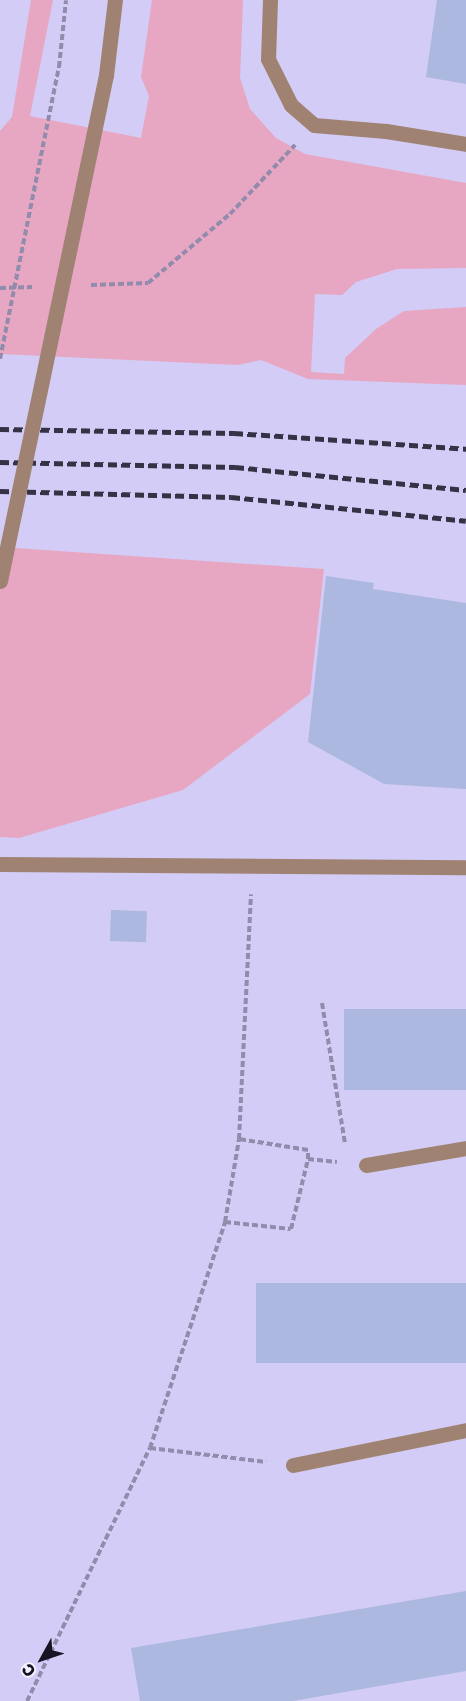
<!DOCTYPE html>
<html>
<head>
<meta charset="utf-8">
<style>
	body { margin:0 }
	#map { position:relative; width:466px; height:1701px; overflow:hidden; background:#d3ccf6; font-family:"Golos Text",sans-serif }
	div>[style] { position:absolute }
	.green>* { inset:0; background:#e7a6c1 }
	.building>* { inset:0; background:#acb8df; transform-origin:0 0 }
	.path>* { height:4px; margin-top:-2px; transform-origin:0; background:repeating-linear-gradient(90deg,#918bac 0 6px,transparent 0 9px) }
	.service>* { height:15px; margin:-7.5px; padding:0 7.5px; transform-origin:7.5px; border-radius:7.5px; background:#9f8271 }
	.minor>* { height:15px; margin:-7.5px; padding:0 7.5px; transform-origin:7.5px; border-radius:7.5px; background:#9f8271 }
	.tertiary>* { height:15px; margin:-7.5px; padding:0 7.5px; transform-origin:7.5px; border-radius:7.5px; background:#9f8271 }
	.rail>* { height:4.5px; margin-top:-2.25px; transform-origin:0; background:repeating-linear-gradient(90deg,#353245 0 9px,transparent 0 13.5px) }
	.path-bridge>* { height:4px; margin-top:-2px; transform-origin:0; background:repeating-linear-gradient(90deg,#918bac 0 6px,transparent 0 9px) }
	.tertiary-bridge>* { height:15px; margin:-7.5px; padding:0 7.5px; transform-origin:7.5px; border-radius:7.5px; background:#9f8271 }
	span { translate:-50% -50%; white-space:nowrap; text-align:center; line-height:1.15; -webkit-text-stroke:6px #f3f2ff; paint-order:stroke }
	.north { position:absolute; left:12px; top:1629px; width:60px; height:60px; -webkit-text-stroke:4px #f3f2ff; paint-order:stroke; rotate:230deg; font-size:16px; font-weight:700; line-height:24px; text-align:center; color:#171423 }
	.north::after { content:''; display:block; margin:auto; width:21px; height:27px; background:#171423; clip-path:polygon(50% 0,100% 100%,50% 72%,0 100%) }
</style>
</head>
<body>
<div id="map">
	<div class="green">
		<i style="clip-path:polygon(31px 0,53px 0,30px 116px,141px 138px,149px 96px,141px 77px,152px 0,243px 0,240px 78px,250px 109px,276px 138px,305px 154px,466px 183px,466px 268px,397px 269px,356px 282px,342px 295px,315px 294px,311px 372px,344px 374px,345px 358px,376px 329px,404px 311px,466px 307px,466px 385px,308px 379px,261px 360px,238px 365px,0 354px,0 131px,12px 117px)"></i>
		<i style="clip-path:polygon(0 547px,324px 569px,310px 694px,183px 790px,19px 838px,0 837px)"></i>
	</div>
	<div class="building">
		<i style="clip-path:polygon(437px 0,466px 0,466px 84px,426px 77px)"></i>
		<i style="clip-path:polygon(326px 576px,374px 583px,373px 589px,466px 603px,466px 789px,384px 784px,308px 742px)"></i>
		<i style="left:111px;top:910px;width:36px;height:31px;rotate:2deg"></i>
		<i style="left:466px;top:1009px;width:81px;height:122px;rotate:90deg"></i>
		<i style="left:466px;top:1283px;width:80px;height:210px;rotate:90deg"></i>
		<i style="clip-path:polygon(466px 1591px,466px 1671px,293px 1701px,140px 1701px,131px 1648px)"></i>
	</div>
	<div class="path">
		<i style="left:59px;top:67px;width:67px;rotate:-84deg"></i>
		<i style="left:91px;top:285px;width:57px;rotate:-2deg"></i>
		<i style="left:148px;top:283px;width:107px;rotate:-40.1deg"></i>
		<i style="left:230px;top:214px;width:95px;rotate:-46.7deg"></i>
		<i style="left:0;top:288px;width:32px;rotate:-2deg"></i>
		<i style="left:322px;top:1003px;width:143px;rotate:80.7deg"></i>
		<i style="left:308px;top:1159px;width:29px;rotate:6deg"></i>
		<i style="left:225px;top:1222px;width:66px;rotate:6.1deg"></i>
		<i style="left:291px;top:1229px;width:72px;rotate:-76.3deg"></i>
		<i style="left:308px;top:1159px;width:9px;rotate:-90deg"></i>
		<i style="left:308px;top:1150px;width:70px;rotate:-170.9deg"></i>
		<i style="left:150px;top:1448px;width:117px;rotate:6.9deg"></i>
		<i style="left:27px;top:1701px;width:281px;rotate:-64.1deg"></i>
		<i style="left:150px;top:1448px;width:238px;rotate:-71.6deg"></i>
		<i style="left:225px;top:1222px;width:84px;rotate:-80.4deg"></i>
		<i style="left:239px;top:1139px;width:245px;rotate:-87.2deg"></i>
	</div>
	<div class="service">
		<i style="left:366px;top:1165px;width:101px;rotate:-9.6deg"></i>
		<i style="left:293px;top:1465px;width:177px;rotate:-11.4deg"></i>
	</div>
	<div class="minor">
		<i style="left:0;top:864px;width:466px;rotate:0.4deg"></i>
	</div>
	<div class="tertiary">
		<i style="left:270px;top:0;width:59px;rotate:91.9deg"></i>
		<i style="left:268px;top:59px;width:51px;rotate:63.4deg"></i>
		<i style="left:291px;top:105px;width:30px;rotate:41deg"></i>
		<i style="left:314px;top:125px;width:72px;rotate:4.8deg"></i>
		<i style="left:386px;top:131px;width:81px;rotate:9.2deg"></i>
		<i style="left:106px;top:75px;width:76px;rotate:-83.2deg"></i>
	</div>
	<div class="rail">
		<i style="left:0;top:429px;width:234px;rotate:1deg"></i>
		<i style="left:234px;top:433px;width:233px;rotate:3.9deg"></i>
		<i style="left:0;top:462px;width:235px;rotate:1.2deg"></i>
		<i style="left:235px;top:467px;width:232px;rotate:5.7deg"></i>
		<i style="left:0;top:491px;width:231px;rotate:1.5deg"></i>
		<i style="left:231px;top:497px;width:236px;rotate:5.8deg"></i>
	</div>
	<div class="path-bridge">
		<i style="left:0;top:359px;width:298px;rotate:-78.6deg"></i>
	</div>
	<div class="tertiary-bridge">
		<i style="left:0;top:581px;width:517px;rotate:-78.17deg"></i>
	</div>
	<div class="north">С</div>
</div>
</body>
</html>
